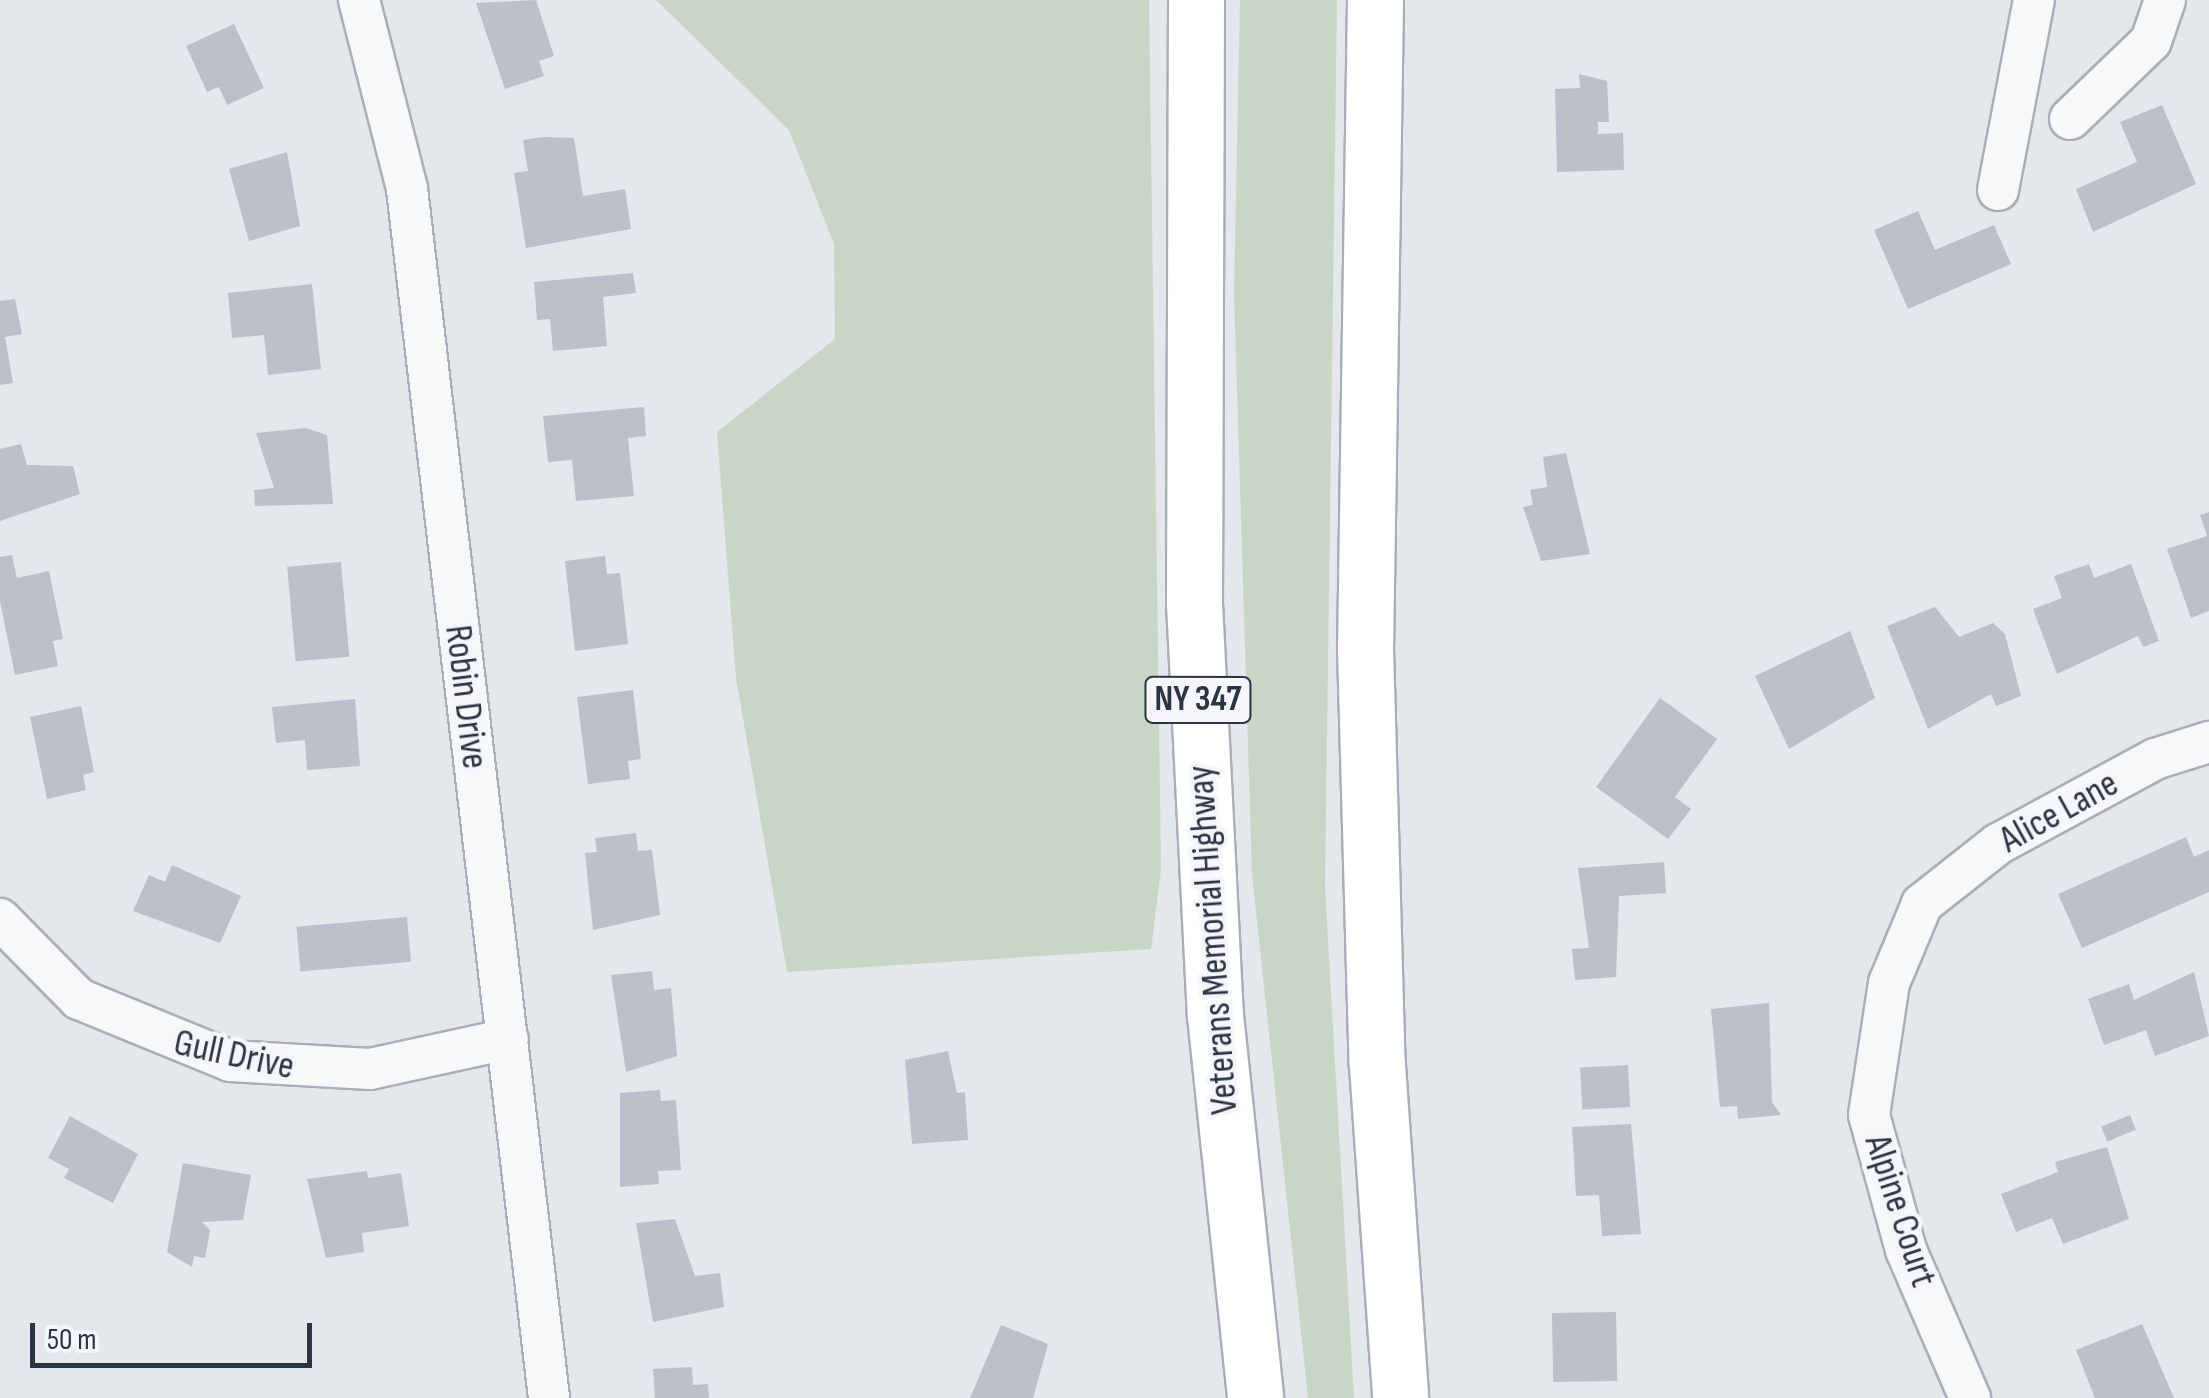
<!DOCTYPE html>
<html>
<head>
<meta charset="utf-8">
<style>
	body { margin:0 }
	#map { position:relative; width:2209px; height:1398px; overflow:hidden; background:#e4e7ec; font-family:"Sofia Sans Condensed",sans-serif }
	div>[style] { position:absolute }
	.green>* { inset:0; background:#c9d6c5 }
	.building>* { inset:0; background:#bbc0ca; transform-origin:0 0 }
	.roads { filter:drop-shadow(2px 0 #a9aeb7) drop-shadow(-2px 0 #a9aeb7) drop-shadow(0 2px #a9aeb7) drop-shadow(0 -2px #a9aeb7) }
	.minor>* { height:40px; margin:-20px; padding:0 20px; transform-origin:20px; border-radius:20px; background:#f7f8fa }
	.highway>* { height:55px; margin:-27.5px; padding:0 27.5px; transform-origin:27.5px; border-radius:27.5px; background:#fff }
	span { translate:-50% -50%; white-space:nowrap; text-align:center; line-height:1.15; -webkit-text-stroke:9px #f4f6f9; paint-order:stroke }
	.shield-label span { padding:2px 8px; background:#f4f6f9; border:2px solid; border-radius:8px; -webkit-text-stroke-width:0 }
	.shield-label { font-size:35px; color:#2b3445; font-weight:700 }
	.street-label { font-size:38px; color:#2b3445 }
	.scale { position:absolute; left:30px; top:1323px; width:282px; height:45px; box-sizing:border-box; border:5px solid #2b3445; border-top:0; padding-left:12px; font-size:30px; line-height:35px; white-space:nowrap; color:#2b3445; -webkit-text-stroke:8px #f4f6f9; paint-order:stroke }
</style>
</head>
<body>
<div id="map">
	<div class="green">
		<i style="clip-path:polygon(656px 0,1149px 0,1161px 869px,1151px 949px,787px 972px,736px 678px,717px 432px,835px 339px,834px 244px,789px 130px)"></i>
		<i style="clip-path:polygon(1240px 0,1337px 0,1325px 886px,1354px 1398px,1308px 1398px,1252px 874px,1234px 294px)"></i>
	</div>
	<div class="building">
		<i style="clip-path:polygon(536px 0,554px 56px,539px 61px,544px 76px,505px 89px,476px 3px)"></i>
		<i style="clip-path:polygon(234px 24px,264px 88px,227px 105px,219px 87px,207px 92px,186px 46px)"></i>
		<i style="clip-path:polygon(1579px 74px,1607px 81px,1609px 122px,1598px 122px,1598px 134px,1623px 133px,1624px 170px,1557px 172px,1555px 89px,1580px 88px)"></i>
		<i style="clip-path:polygon(2162px 105px,2196px 184px,2093px 232px,2076px 189px,2137px 162px,2120px 122px)"></i>
		<i style="clip-path:polygon(542px 137px,574px 138px,583px 196px,625px 189px,631px 229px,526px 248px,514px 173px,528px 171px,523px 140px)"></i>
		<i style="clip-path:polygon(287px 152px,300px 226px,249px 241px,229px 169px)"></i>
		<i style="clip-path:polygon(1918px 211px,1935px 250px,1994px 225px,2011px 264px,1908px 309px,1874px 230px)"></i>
		<i style="clip-path:polygon(633px 273px,636px 293px,603px 297px,607px 346px,553px 351px,550px 319px,537px 320px,534px 282px)"></i>
		<i style="clip-path:polygon(312px 284px,321px 369px,268px 375px,264px 335px,232px 338px,228px 293px)"></i>
		<i style="clip-path:polygon(15px 299px,22px 334px,5px 337px,13px 383px,0 385px,0 301px)"></i>
		<i style="clip-path:polygon(644px 407px,646px 436px,628px 438px,634px 496px,576px 501px,572px 460px,548px 462px,543px 416px)"></i>
		<i style="clip-path:polygon(306px 428px,327px 435px,333px 504px,255px 506px,254px 490px,274px 488px,256px 433px)"></i>
		<i style="clip-path:polygon(21px 444px,27px 465px,73px 466px,80px 494px,0 521px,0 449px)"></i>
		<i style="clip-path:polygon(1566px 453px,1590px 554px,1541px 561px,1523px 507px,1533px 505px,1530px 490px,1547px 487px,1543px 457px)"></i>
		<i style="clip-path:polygon(2209px 512px,2209px 611px,2191px 618px,2167px 549px,2207px 536px,2200px 515px)"></i>
		<i style="clip-path:polygon(12px 555px,17px 578px,49px 571px,63px 639px,53px 641px,58px 666px,15px 675px,0 601px,0 557px)"></i>
		<i style="clip-path:polygon(605px 556px,607px 574px,620px 573px,628px 644px,575px 651px,565px 561px)"></i>
		<i style="left:341px;top:562px;width:95px;height:54px;rotate:85deg"></i>
		<i style="clip-path:polygon(2089px 564px,2094px 578px,2131px 564px,2159px 641px,2143px 647px,2138px 636px,2057px 674px,2033px 609px,2062px 598px,2054px 576px)"></i>
		<i style="clip-path:polygon(1935px 607px,1959px 637px,1993px 623px,2005px 634px,2021px 696px,1996px 706px,1991px 694px,1928px 729px,1887px 626px)"></i>
		<i style="clip-path:polygon(1850px 631px,1875px 698px,1789px 749px,1755px 676px)"></i>
		<i style="clip-path:polygon(633px 690px,641px 759px,628px 761px,630px 779px,588px 784px,577px 697px)"></i>
		<i style="clip-path:polygon(1660px 698px,1717px 739px,1675px 797px,1691px 809px,1668px 839px,1596px 787px)"></i>
		<i style="clip-path:polygon(355px 699px,360px 766px,307px 770px,305px 740px,276px 743px,272px 707px)"></i>
		<i style="clip-path:polygon(81px 706px,94px 772px,83px 775px,86px 790px,47px 799px,30px 717px)"></i>
		<i style="clip-path:polygon(636px 833px,638px 851px,652px 850px,660px 915px,593px 930px,585px 853px,597px 852px,595px 838px)"></i>
		<i style="clip-path:polygon(2186px 837px,2194px 857px,2209px 850px,2209px 892px,2082px 948px,2058px 894px)"></i>
		<i style="clip-path:polygon(1664px 862px,1666px 893px,1619px 896px,1616px 977px,1575px 980px,1572px 949px,1589px 948px,1578px 868px)"></i>
		<i style="clip-path:polygon(172px 865px,241px 896px,220px 943px,133px 911px,149px 875px,165px 882px)"></i>
		<i style="left:407px;top:917px;width:45px;height:111px;rotate:85deg"></i>
		<i style="clip-path:polygon(652px 971px,654px 990px,671px 988px,677px 1056px,626px 1072px,611px 975px)"></i>
		<i style="clip-path:polygon(2194px 972px,2209px 1036px,2155px 1056px,2146px 1030px,2104px 1045px,2088px 999px,2129px 984px,2134px 1000px)"></i>
		<i style="clip-path:polygon(1769px 1003px,1772px 1102px,1781px 1115px,1738px 1119px,1737px 1106px,1720px 1107px,1711px 1009px)"></i>
		<i style="clip-path:polygon(948px 1051px,957px 1093px,965px 1092px,968px 1140px,912px 1144px,905px 1060px)"></i>
		<i style="left:1628px;top:1065px;width:42px;height:48px;rotate:87deg"></i>
		<i style="clip-path:polygon(660px 1090px,661px 1101px,676px 1100px,681px 1170px,658px 1171px,659px 1184px,620px 1187px,620px 1093px)"></i>
		<i style="left:2130px;top:1115px;width:16px;height:31px;rotate:68deg"></i>
		<i style="clip-path:polygon(70px 1116px,138px 1154px,113px 1203px,64px 1178px,69px 1169px,48px 1158px)"></i>
		<i style="clip-path:polygon(1631px 1124px,1641px 1234px,1602px 1236px,1599px 1195px,1576px 1196px,1572px 1127px)"></i>
		<i style="clip-path:polygon(2107px 1147px,2129px 1219px,2063px 1244px,2052px 1218px,2016px 1232px,2001px 1194px,2058px 1172px,2055px 1162px)"></i>
		<i style="clip-path:polygon(183px 1163px,251px 1175px,243px 1220px,202px 1222px,210px 1230px,205px 1258px,194px 1256px,192px 1267px,167px 1252px)"></i>
		<i style="clip-path:polygon(367px 1171px,368px 1178px,401px 1173px,409px 1226px,362px 1233px,364px 1252px,326px 1258px,307px 1179px)"></i>
		<i style="clip-path:polygon(675px 1219px,695px 1276px,720px 1273px,724px 1307px,653px 1322px,636px 1223px)"></i>
		<i style="left:1616px;top:1312px;width:69px;height:64px;rotate:89deg"></i>
		<i style="clip-path:polygon(2142px 1324px,2174px 1398px,2095px 1398px,2076px 1350px)"></i>
		<i style="clip-path:polygon(1001px 1325px,1048px 1344px,1033px 1398px,970px 1398px)"></i>
		<i style="clip-path:polygon(692px 1367px,693px 1385px,708px 1384px,709px 1398px,655px 1398px,653px 1369px)"></i>
	</div>
	<div class="roads">
		<div class="minor">
			<i style="left:359px;top:0;width:195px;rotate:75.7deg"></i>
			<i style="left:407px;top:189px;width:1217px;rotate:83.3deg"></i>
			<i style="left:2070px;top:119px;width:112px;rotate:-43.9deg"></i>
			<i style="left:2151px;top:41px;width:43px;rotate:-71.1deg"></i>
			<i style="left:1998px;top:190px;width:193px;rotate:-79.3deg"></i>
			<i style="left:0;top:919px;width:112px;rotate:45.4deg"></i>
			<i style="left:79px;top:999px;width:163px;rotate:22.3deg"></i>
			<i style="left:230px;top:1061px;width:140px;rotate:3.3deg"></i>
			<i style="left:370px;top:1069px;width:141px;rotate:-12.3deg"></i>
			<i style="left:1970px;top:1398px;width:161px;rotate:-113.4deg"></i>
			<i style="left:1906px;top:1250px;width:140px;rotate:-105.3deg"></i>
			<i style="left:1869px;top:1115px;width:134px;rotate:-81.4deg"></i>
			<i style="left:1889px;top:983px;width:86px;rotate:-67.3deg"></i>
			<i style="left:1922px;top:904px;width:97px;rotate:-38.3deg"></i>
			<i style="left:1998px;top:844px;width:179px;rotate:-28.4deg"></i>
			<i style="left:2155px;top:759px;width:57px;rotate:-17.5deg"></i>
		</div>
		<div class="highway">
			<i style="left:1196px;top:0;width:603px;rotate:90.19deg"></i>
			<i style="left:1194px;top:603px;width:413px;rotate:87.1deg"></i>
			<i style="left:1215px;top:1015px;width:385px;rotate:84deg"></i>
			<i style="left:1375px;top:0;width:648px;rotate:90.88deg"></i>
			<i style="left:1365px;top:648px;width:417px;rotate:88.4deg"></i>
			<i style="left:1377px;top:1065px;width:334px;rotate:86deg"></i>
		</div>
	</div>
	<div class="shield-label">
		<span style="left:1198px;top:700px">NY 347</span>
	</div>
	<div class="street-label">
		<span style="left:466px;top:697px;rotate:83deg">Robin Drive</span>
		<span style="left:2059px;top:812px;rotate:-29deg">Alice Lane</span>
		<span style="left:1213px;top:940px;rotate:-94deg">Veterans Memorial Highway</span>
		<span style="left:234px;top:1055px;rotate:12deg">Gull Drive</span>
		<span style="left:1900px;top:1211px;rotate:72deg">Alpine Court</span>
	</div>
	<div class="scale">50 m</div>
</div>
</body>
</html>
